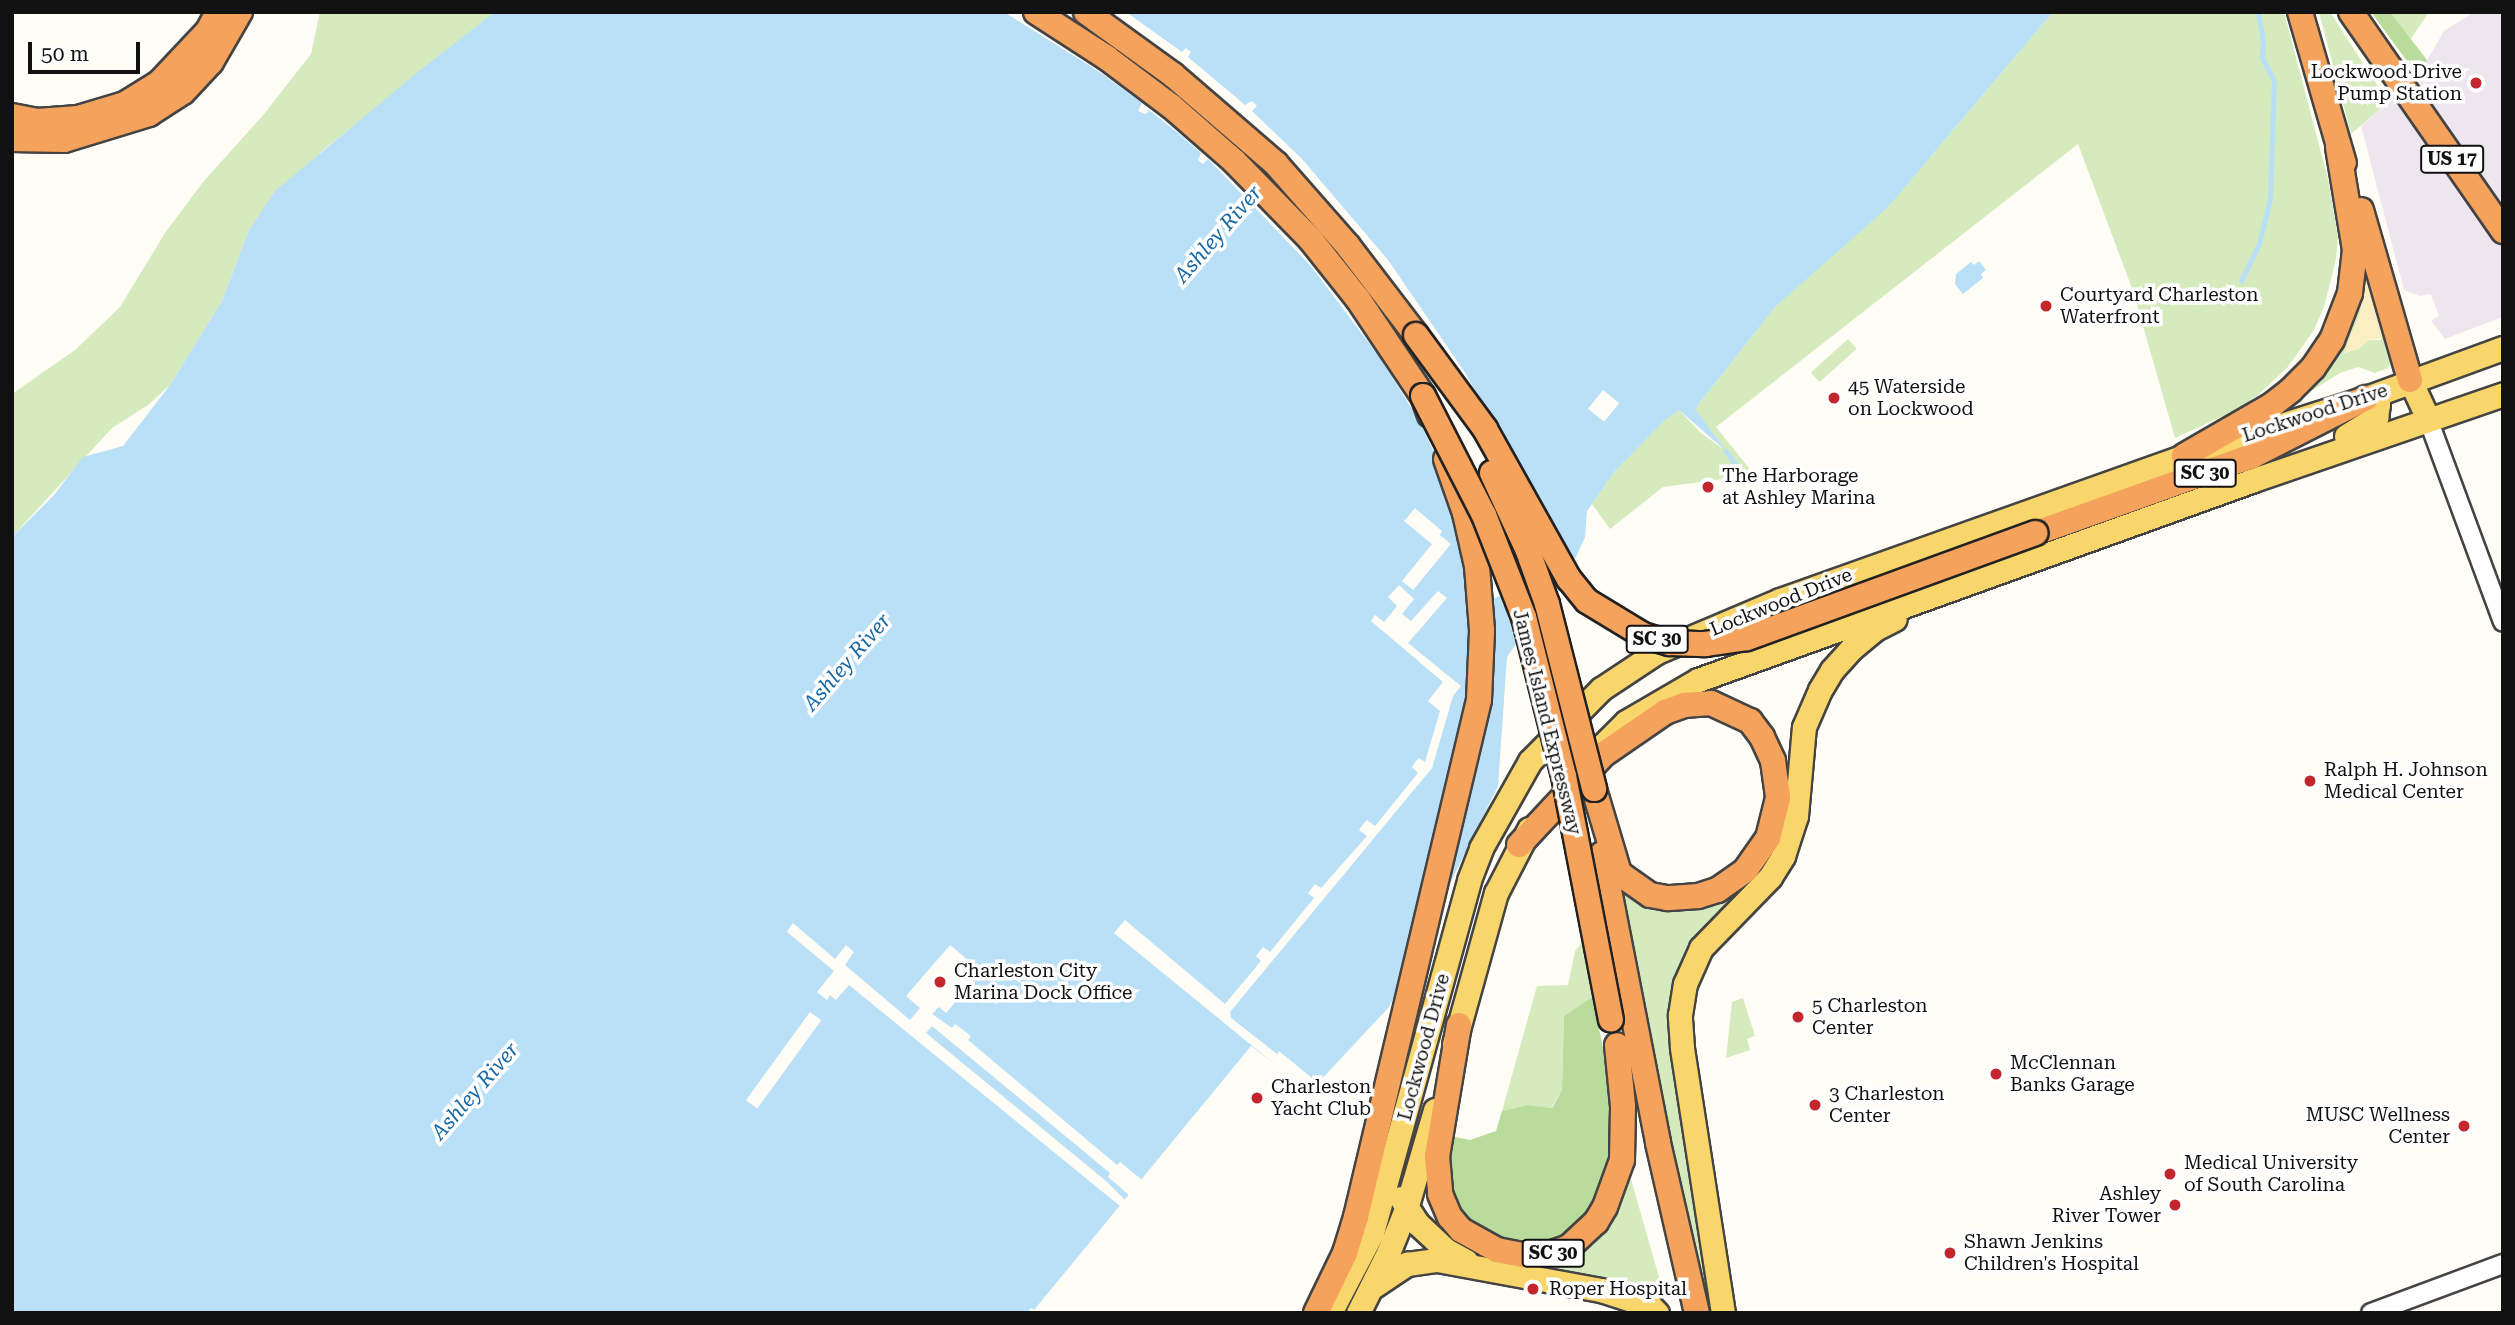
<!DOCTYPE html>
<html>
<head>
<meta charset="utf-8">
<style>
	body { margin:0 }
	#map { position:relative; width:2515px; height:1325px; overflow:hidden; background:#fffdf5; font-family:"Roboto Serif",serif }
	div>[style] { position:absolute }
	.industrial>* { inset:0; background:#eee6ef }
	.green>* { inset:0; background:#d5ebbd; transform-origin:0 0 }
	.forest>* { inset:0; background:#b9dc9c }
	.sand>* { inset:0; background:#fbeec1 }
	.water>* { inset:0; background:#b9e0f7 }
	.pier>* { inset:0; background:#fffdf5; transform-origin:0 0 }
	.stream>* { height:4.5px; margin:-2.25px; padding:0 2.25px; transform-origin:2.25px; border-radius:2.25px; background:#b9e0f7 }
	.roads { filter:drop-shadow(2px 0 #444) drop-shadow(-2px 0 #444) drop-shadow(0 2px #444) drop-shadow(0 -2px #444) }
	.minor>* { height:18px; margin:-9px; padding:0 9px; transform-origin:9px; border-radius:9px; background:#fff }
	.major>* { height:23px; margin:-11.5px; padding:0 11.5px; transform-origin:11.5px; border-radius:11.5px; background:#f9d66b }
	.highway>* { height:24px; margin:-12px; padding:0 12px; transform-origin:12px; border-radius:12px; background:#f5a25d }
	.bridges { filter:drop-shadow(2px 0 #222) drop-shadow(-2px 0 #222) drop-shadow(0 2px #222) drop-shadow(0 -2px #222) }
	.highway-bridge>* { height:24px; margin:-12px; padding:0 12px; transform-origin:12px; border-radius:12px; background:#f5a25d }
	.dots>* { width:19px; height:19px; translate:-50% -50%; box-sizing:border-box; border:4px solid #fff; border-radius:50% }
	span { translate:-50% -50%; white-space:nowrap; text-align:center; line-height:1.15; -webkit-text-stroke:7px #fff; paint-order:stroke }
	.shield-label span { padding:2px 5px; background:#fff; border:2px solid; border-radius:5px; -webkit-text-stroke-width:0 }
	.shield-label { font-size:18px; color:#111; font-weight:700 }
	.poi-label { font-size:19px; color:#111 }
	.right { translate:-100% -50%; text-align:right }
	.left { translate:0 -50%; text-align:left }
	.street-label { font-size:19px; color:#111 }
	.water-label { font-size:21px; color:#1768a6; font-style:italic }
	.frame { position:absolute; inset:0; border:14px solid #111; pointer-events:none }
	.scale { position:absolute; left:28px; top:42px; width:112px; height:32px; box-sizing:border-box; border:4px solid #111; border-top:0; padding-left:9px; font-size:21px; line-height:24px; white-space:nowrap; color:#111; -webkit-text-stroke:5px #fff; paint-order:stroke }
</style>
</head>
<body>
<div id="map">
	<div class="industrial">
		<i style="clip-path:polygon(2474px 12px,2503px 12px,2503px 317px,2445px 339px,2431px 321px,2439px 316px,2431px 294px,2420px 296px,2404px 290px,2361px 126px,2418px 76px,2444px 31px)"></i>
	</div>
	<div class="green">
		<i style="clip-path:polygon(320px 12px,495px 12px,321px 152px,248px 232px,222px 301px,170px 385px,148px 405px,112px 428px,12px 537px,12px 394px,75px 350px,120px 307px,165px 233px,203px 182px,264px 114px,311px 54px)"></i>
		<i style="clip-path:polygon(2053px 12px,2284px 12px,2328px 179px,2338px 237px,2336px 259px,2324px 307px,2314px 330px,2287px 368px,2258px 395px,2234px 411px,2175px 438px,2133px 291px,2078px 144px,1716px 427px,1749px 468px,1746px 476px,1663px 487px,1610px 529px,1592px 504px,1615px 471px,1665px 419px,1679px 410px,1701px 433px,1723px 449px,1696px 410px,1698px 405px,1775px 307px,1933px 154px)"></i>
		<i style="clip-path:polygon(2319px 12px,2330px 12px,2388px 102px,2351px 134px)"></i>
		<i style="clip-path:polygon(2390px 12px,2429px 12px,2410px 40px)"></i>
		<i style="clip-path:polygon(2370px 281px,2375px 282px,2400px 356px,2394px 358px,2388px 368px,2375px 373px,2358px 367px,2340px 373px,2292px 403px,2336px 349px,2359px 290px,2363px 295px,2360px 313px,2344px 353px,2358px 349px,2369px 340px,2381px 340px,2383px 322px,2371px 292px)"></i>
		<i style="left:1848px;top:339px;width:13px;height:50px;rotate:48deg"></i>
		<i style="clip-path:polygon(1624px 888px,1721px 898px,1727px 905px,1705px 927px,1680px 973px,1712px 1313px,1710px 1313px,1668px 1127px,1622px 891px)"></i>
		<i style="clip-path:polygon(1582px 942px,1592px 997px,1564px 1016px,1562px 1090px,1551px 1108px,1527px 1105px,1502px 1111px,1537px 986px,1568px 985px,1575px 951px)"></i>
		<i style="clip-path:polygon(1743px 998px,1755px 1036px,1747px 1039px,1750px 1050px,1726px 1058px,1732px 1002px)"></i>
		<i style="clip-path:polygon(1629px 1172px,1665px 1298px,1661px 1300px,1624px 1280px,1528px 1265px)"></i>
	</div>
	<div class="forest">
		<i style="clip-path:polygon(2371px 12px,2390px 12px,2427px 60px,2418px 76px)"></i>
		<i style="clip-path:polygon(1592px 997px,1607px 1065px,1612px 1147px,1610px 1172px,1595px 1208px,1565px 1236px,1531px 1245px,1498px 1240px,1479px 1229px,1448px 1191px,1450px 1136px,1470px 1140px,1496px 1131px,1502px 1111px,1527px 1105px,1552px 1108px,1562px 1090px,1564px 1016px)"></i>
	</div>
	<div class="sand">
		<i style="clip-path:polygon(2363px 250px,2371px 291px,2383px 322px,2382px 338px,2369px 340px,2358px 349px,2344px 353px,2361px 310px)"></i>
	</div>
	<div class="water">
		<i style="clip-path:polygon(495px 12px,2053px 12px,1888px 207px,1775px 307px,1698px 405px,1696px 410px,1726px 451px,1679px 410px,1665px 420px,1615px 471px,1592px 504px,1587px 511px,1585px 537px,1576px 557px,1507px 657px,1498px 786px,1389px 1007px,1318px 1083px,1279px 1051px,1272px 1062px,1251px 1046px,1034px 1310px,1031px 1308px,1027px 1313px,12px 1313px,12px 537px,54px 495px,83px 457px,123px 446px,170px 385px,222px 301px,248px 232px,275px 191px,419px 71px)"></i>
		<i style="clip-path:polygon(1979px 261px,1986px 270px,1981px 274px,1983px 278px,1963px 294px,1955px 284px,1956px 274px,1971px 262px,1974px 265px)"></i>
	</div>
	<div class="pier">
		<i style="clip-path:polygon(1004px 12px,1126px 12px,1182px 52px,1186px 48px,1191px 52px,1188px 57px,1245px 105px,1252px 101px,1257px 106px,1252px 111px,1302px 159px,1388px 260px,1464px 371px,1575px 565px,1562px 582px,1555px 577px,1558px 586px,1503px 605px,1500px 596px,1491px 599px,1466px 567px,1442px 469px,1419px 420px,1378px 355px,1310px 265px,1208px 159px,1203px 164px,1198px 160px,1201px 153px,1178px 133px,1149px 110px,1146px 114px,1138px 111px,1142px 103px,1101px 73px)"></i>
		<i style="left:1603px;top:390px;width:21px;height:24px;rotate:39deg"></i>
		<i style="clip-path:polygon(1415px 508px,1442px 531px,1440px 535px,1451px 544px,1413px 590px,1402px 581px,1432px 544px,1404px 521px)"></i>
		<i style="clip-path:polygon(1399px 585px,1414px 599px,1402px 614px,1411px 621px,1438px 591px,1447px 598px,1408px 643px,1461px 686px,1453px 696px,1432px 768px,1230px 1012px,1231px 1018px,1277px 1054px,1272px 1062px,1114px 933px,1125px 920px,1225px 1004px,1261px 961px,1256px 956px,1263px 947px,1270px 952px,1314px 898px,1308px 893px,1315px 884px,1321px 888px,1367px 836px,1359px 830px,1364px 823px,1367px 820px,1375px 826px,1418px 773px,1412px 767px,1416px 761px,1419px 758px,1425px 762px,1440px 711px,1428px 701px,1443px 682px,1371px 621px,1375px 615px,1384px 622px,1397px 606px,1388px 597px)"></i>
		<i style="clip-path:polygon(793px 923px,835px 959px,846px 945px,854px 952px,845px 965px,910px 1020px,920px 1008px,906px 996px,950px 945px,981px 971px,946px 1013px,939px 1007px,932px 1014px,952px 1028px,955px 1024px,971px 1036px,968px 1040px,1117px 1165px,1120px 1162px,1142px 1180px,1129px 1195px,1108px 1177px,1110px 1173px,932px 1026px,926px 1033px,1106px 1181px,1125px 1200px,1120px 1206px,849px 985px,836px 1000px,830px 995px,827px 1000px,817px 992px,834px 971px,787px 932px)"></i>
		<i style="left:810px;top:1012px;width:14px;height:109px;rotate:36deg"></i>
	</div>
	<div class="stream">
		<i style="left:2241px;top:281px;width:41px;rotate:-64.1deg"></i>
		<i style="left:2259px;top:244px;width:46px;rotate:-76.3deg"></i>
		<i style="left:2270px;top:199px;width:118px;rotate:-88.1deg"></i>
		<i style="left:2274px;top:81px;width:26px;rotate:-118deg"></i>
		<i style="left:2262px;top:58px;width:17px;rotate:-87deg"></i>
		<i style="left:2263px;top:41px;width:29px;rotate:-100deg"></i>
		<i style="left:1726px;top:451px;width:26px;rotate:54deg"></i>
	</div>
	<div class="roads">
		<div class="minor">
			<i style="left:2428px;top:419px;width:216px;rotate:69.7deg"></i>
			<i style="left:2371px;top:1313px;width:141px;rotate:-20.4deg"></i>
		</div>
		<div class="major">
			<i style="left:2410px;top:380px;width:43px;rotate:65.2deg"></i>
			<i style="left:2346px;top:436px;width:36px;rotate:-32deg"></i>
			<i style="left:2376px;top:417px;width:13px;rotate:-81deg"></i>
			<i style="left:2378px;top:404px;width:13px;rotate:-153deg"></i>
			<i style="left:1599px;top:749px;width:38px;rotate:-45deg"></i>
			<i style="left:1626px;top:722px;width:83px;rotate:-30.3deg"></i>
			<i style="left:1698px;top:680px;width:588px;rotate:-19.79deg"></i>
			<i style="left:2251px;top:481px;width:267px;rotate:-19deg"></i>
			<i style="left:1454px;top:1044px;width:157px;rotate:-74.5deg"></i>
			<i style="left:1496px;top:893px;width:72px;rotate:-62.7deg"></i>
			<i style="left:1401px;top:1198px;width:31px;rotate:57deg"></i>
			<i style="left:1418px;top:1224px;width:38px;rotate:43deg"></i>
			<i style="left:1446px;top:1250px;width:23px;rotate:29deg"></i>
			<i style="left:1374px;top:1286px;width:40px;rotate:-34deg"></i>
			<i style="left:1407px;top:1264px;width:30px;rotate:-8deg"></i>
			<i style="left:1437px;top:1260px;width:167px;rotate:10.4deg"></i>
			<i style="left:1601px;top:1290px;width:52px;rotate:18.1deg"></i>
			<i style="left:1650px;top:1306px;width:10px;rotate:45deg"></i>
			<i style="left:1330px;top:1313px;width:90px;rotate:-62.3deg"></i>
			<i style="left:1372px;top:1233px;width:366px;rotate:-74.6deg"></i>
			<i style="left:1469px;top:880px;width:34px;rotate:-69deg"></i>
			<i style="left:1481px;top:848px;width:100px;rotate:-60.6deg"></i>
			<i style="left:1530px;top:761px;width:101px;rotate:-45.4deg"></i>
			<i style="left:1601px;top:689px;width:67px;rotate:-33.5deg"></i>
			<i style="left:1657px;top:652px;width:134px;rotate:-22.9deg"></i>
			<i style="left:1780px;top:600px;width:429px;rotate:-19.6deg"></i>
			<i style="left:2184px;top:456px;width:191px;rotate:-17.7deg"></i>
			<i style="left:2366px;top:398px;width:146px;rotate:-20.1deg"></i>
			<i style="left:1358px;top:1313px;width:69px;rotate:-63.4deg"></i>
			<i style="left:1389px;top:1251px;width:45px;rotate:-68deg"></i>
			<i style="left:1406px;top:1209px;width:103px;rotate:-73.7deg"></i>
			<i style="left:1723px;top:1313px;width:269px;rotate:-98.8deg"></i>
			<i style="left:1682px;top:1047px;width:32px;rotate:-94deg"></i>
			<i style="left:1680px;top:1015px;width:31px;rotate:-81deg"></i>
			<i style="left:1685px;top:984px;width:39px;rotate:-66deg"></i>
			<i style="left:1701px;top:948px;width:99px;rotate:-45.8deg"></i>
			<i style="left:1770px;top:877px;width:25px;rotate:-58deg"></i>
			<i style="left:1783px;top:856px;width:42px;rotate:-72deg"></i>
			<i style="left:1796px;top:816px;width:89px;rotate:-84.9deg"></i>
			<i style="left:1804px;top:727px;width:40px;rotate:-66.6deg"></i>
			<i style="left:1820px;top:690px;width:23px;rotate:-59deg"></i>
			<i style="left:1832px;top:670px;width:28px;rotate:-48deg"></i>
			<i style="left:1851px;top:649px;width:31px;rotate:-40deg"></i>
			<i style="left:1875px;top:629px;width:22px;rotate:-27deg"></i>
		</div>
		<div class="highway">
			<i style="left:1036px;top:12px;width:85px;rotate:32.9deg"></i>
			<i style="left:1107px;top:58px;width:80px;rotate:36.9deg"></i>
			<i style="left:1171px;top:106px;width:84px;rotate:41.1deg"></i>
			<i style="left:1234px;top:161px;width:110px;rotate:45.7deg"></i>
			<i style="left:1311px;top:240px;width:75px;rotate:51.5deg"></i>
			<i style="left:1358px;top:299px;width:117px;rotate:56.2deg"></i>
			<i style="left:1423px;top:396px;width:20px;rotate:70deg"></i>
			<i style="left:1086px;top:12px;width:107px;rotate:35.9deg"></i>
			<i style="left:1173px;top:75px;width:136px;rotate:40.8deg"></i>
			<i style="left:1276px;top:164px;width:109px;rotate:48.7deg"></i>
			<i style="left:1348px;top:246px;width:112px;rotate:52.6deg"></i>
			<i style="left:2300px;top:12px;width:157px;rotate:73.8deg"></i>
			<i style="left:2351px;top:12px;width:267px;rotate:55.2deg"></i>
			<i style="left:12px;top:116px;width:25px;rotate:11deg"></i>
			<i style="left:37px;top:121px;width:41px;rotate:-4.2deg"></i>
			<i style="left:78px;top:118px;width:49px;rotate:-16.6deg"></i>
			<i style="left:125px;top:104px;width:40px;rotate:-32deg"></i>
			<i style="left:159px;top:83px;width:71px;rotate:-46.7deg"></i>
			<i style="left:208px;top:31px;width:21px;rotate:-62deg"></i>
			<i style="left:12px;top:139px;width:52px;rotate:1.1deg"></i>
			<i style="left:64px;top:140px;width:89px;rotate:-17deg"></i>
			<i style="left:149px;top:114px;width:40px;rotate:-32.9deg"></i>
			<i style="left:183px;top:92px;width:41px;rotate:-47deg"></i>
			<i style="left:211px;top:62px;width:58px;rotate:-59.9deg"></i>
			<i style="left:2361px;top:210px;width:177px;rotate:73.9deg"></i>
			<i style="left:2184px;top:456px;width:102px;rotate:-30.1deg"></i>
			<i style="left:2272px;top:405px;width:24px;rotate:-38deg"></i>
			<i style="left:2291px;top:390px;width:31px;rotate:-45deg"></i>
			<i style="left:2313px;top:368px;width:34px;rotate:-56deg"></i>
			<i style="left:2332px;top:340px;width:50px;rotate:-69deg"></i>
			<i style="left:2350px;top:293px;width:43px;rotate:-83.4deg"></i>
			<i style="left:2355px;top:250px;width:104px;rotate:-99.4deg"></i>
			<i style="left:2036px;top:533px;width:229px;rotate:-19.6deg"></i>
			<i style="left:2252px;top:456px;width:128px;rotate:-27deg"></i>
			<i style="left:1519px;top:845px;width:125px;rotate:-47deg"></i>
			<i style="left:1604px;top:754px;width:74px;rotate:-34.5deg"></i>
			<i style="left:1665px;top:712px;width:20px;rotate:-20deg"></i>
			<i style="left:1684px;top:705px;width:27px;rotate:-4deg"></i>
			<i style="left:1711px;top:703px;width:43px;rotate:24.8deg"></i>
			<i style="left:1750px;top:721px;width:20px;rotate:53deg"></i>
			<i style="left:1762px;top:737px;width:26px;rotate:65deg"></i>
			<i style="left:1773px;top:761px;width:37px;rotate:82deg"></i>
			<i style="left:1778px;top:798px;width:41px;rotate:104deg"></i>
			<i style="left:1768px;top:838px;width:39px;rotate:125deg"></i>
			<i style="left:1746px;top:870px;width:35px;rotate:145deg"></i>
			<i style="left:1717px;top:890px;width:20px;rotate:162deg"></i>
			<i style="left:1698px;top:896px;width:31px;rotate:176deg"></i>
			<i style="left:1667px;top:898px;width:17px;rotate:-170deg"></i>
			<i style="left:1650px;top:895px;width:38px;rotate:-145deg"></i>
			<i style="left:1619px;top:873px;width:88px;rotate:-106.6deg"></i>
			<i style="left:1602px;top:854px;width:294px;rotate:79deg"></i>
			<i style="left:1658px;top:1143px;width:174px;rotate:77.1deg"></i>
			<i style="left:1459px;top:1025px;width:133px;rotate:99.5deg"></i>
			<i style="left:1437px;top:1156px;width:38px;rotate:85deg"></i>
			<i style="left:1440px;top:1194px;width:25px;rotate:67deg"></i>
			<i style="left:1450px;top:1217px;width:17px;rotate:50deg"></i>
			<i style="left:1461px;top:1230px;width:41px;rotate:29.1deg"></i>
			<i style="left:1497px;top:1250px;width:26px;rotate:11deg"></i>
			<i style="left:1523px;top:1255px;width:29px;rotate:-4deg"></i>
			<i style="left:1552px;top:1253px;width:18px;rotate:-19deg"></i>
			<i style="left:1569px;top:1247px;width:37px;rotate:-43deg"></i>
			<i style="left:1596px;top:1222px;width:17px;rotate:-59deg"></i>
			<i style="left:1605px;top:1207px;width:50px;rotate:-70.1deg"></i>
			<i style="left:1622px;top:1160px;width:54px;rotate:-88.9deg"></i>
			<i style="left:1623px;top:1106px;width:61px;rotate:-95.6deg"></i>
			<i style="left:1316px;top:1313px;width:67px;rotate:-64.2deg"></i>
			<i style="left:1345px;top:1253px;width:38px;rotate:-73deg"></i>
			<i style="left:1356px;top:1217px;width:531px;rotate:-76.62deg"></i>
			<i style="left:1479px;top:700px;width:70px;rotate:-87.5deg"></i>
			<i style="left:1482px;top:630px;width:64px;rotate:-94.5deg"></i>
			<i style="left:1477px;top:566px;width:54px;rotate:-102.8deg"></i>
			<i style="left:1465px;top:513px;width:57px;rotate:-109.4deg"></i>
		</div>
	</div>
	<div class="bridges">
		<div class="highway-bridge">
			<i style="left:1416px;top:335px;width:117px;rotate:53.7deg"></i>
			<i style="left:1485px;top:429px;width:172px;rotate:60.8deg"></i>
			<i style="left:1569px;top:579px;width:28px;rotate:51deg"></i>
			<i style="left:1587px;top:601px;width:66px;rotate:31.3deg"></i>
			<i style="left:1643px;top:635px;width:28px;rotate:17deg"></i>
			<i style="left:1670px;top:643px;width:35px;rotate:2deg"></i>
			<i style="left:1705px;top:644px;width:42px;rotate:-8.1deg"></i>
			<i style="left:1747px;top:638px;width:307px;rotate:-20deg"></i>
			<i style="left:1423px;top:396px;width:134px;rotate:62.9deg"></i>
			<i style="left:1484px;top:515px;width:110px;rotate:68.6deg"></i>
			<i style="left:1524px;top:617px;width:164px;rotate:75.9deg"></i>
			<i style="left:1564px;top:776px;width:248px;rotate:79.1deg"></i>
			<i style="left:1492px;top:473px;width:86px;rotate:65.2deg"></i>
			<i style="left:1528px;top:551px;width:56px;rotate:70.3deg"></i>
			<i style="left:1547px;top:604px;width:191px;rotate:75.7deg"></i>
		</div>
	</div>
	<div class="dots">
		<i style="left:2476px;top:83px;background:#c4262e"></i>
		<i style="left:2046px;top:306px;background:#c4262e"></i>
		<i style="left:1834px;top:398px;background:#c4262e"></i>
		<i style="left:1708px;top:487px;background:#c4262e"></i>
		<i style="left:2310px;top:781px;background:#c4262e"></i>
		<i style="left:940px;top:982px;background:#c4262e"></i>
		<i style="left:1798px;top:1017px;background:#c4262e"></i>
		<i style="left:1996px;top:1074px;background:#c4262e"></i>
		<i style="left:1257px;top:1098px;background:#c4262e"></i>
		<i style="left:1815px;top:1105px;background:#c4262e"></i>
		<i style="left:2464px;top:1126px;background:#c4262e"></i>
		<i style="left:2170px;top:1174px;background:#c4262e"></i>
		<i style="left:2175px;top:1205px;background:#c4262e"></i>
		<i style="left:1950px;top:1253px;background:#c4262e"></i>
		<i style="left:1533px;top:1289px;background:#c4262e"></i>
	</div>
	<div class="shield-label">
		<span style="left:2452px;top:159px">US 17</span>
		<span style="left:2205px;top:473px">SC 30</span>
		<span style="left:1657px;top:639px">SC 30</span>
		<span style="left:1553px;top:1253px">SC 30</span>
	</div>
	<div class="poi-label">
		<span class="right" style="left:2462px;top:83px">Lockwood Drive<br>Pump Station</span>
		<span class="left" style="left:2060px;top:306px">Courtyard Charleston<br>Waterfront</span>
		<span class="left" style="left:1848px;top:398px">45 Waterside<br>on Lockwood</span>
		<span class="left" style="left:1722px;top:487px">The Harborage<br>at Ashley Marina</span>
		<span class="left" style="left:2324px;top:781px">Ralph H. Johnson<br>Medical Center</span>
		<span class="left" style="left:954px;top:982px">Charleston City<br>Marina Dock Office</span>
		<span class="left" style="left:1812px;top:1017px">5 Charleston<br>Center</span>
		<span class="left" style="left:2010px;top:1074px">McClennan<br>Banks Garage</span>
		<span class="left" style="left:1271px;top:1098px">Charleston<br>Yacht Club</span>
		<span class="left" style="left:1829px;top:1105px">3 Charleston<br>Center</span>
		<span class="right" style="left:2450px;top:1126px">MUSC Wellness<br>Center</span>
		<span class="left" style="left:2184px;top:1174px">Medical University<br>of South Carolina</span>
		<span class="right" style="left:2161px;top:1205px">Ashley<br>River Tower</span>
		<span class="left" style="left:1964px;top:1253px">Shawn Jenkins<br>Children's Hospital</span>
		<span class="left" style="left:1549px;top:1289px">Roper Hospital</span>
	</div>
	<div class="street-label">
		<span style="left:2315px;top:413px;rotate:-18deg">Lockwood Drive</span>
		<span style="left:1781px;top:602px;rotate:-22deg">Lockwood Drive</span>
		<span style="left:1547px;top:722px;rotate:76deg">James Island Expressway</span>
		<span style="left:1424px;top:1047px;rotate:-75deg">Lockwood Drive</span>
	</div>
	<div class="water-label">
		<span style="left:1218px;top:234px;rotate:-49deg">Ashley River</span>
		<span style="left:847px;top:662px;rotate:-49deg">Ashley River</span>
		<span style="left:475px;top:1091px;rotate:-49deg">Ashley River</span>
	</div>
	<div class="frame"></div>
	<div class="scale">50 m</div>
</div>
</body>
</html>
